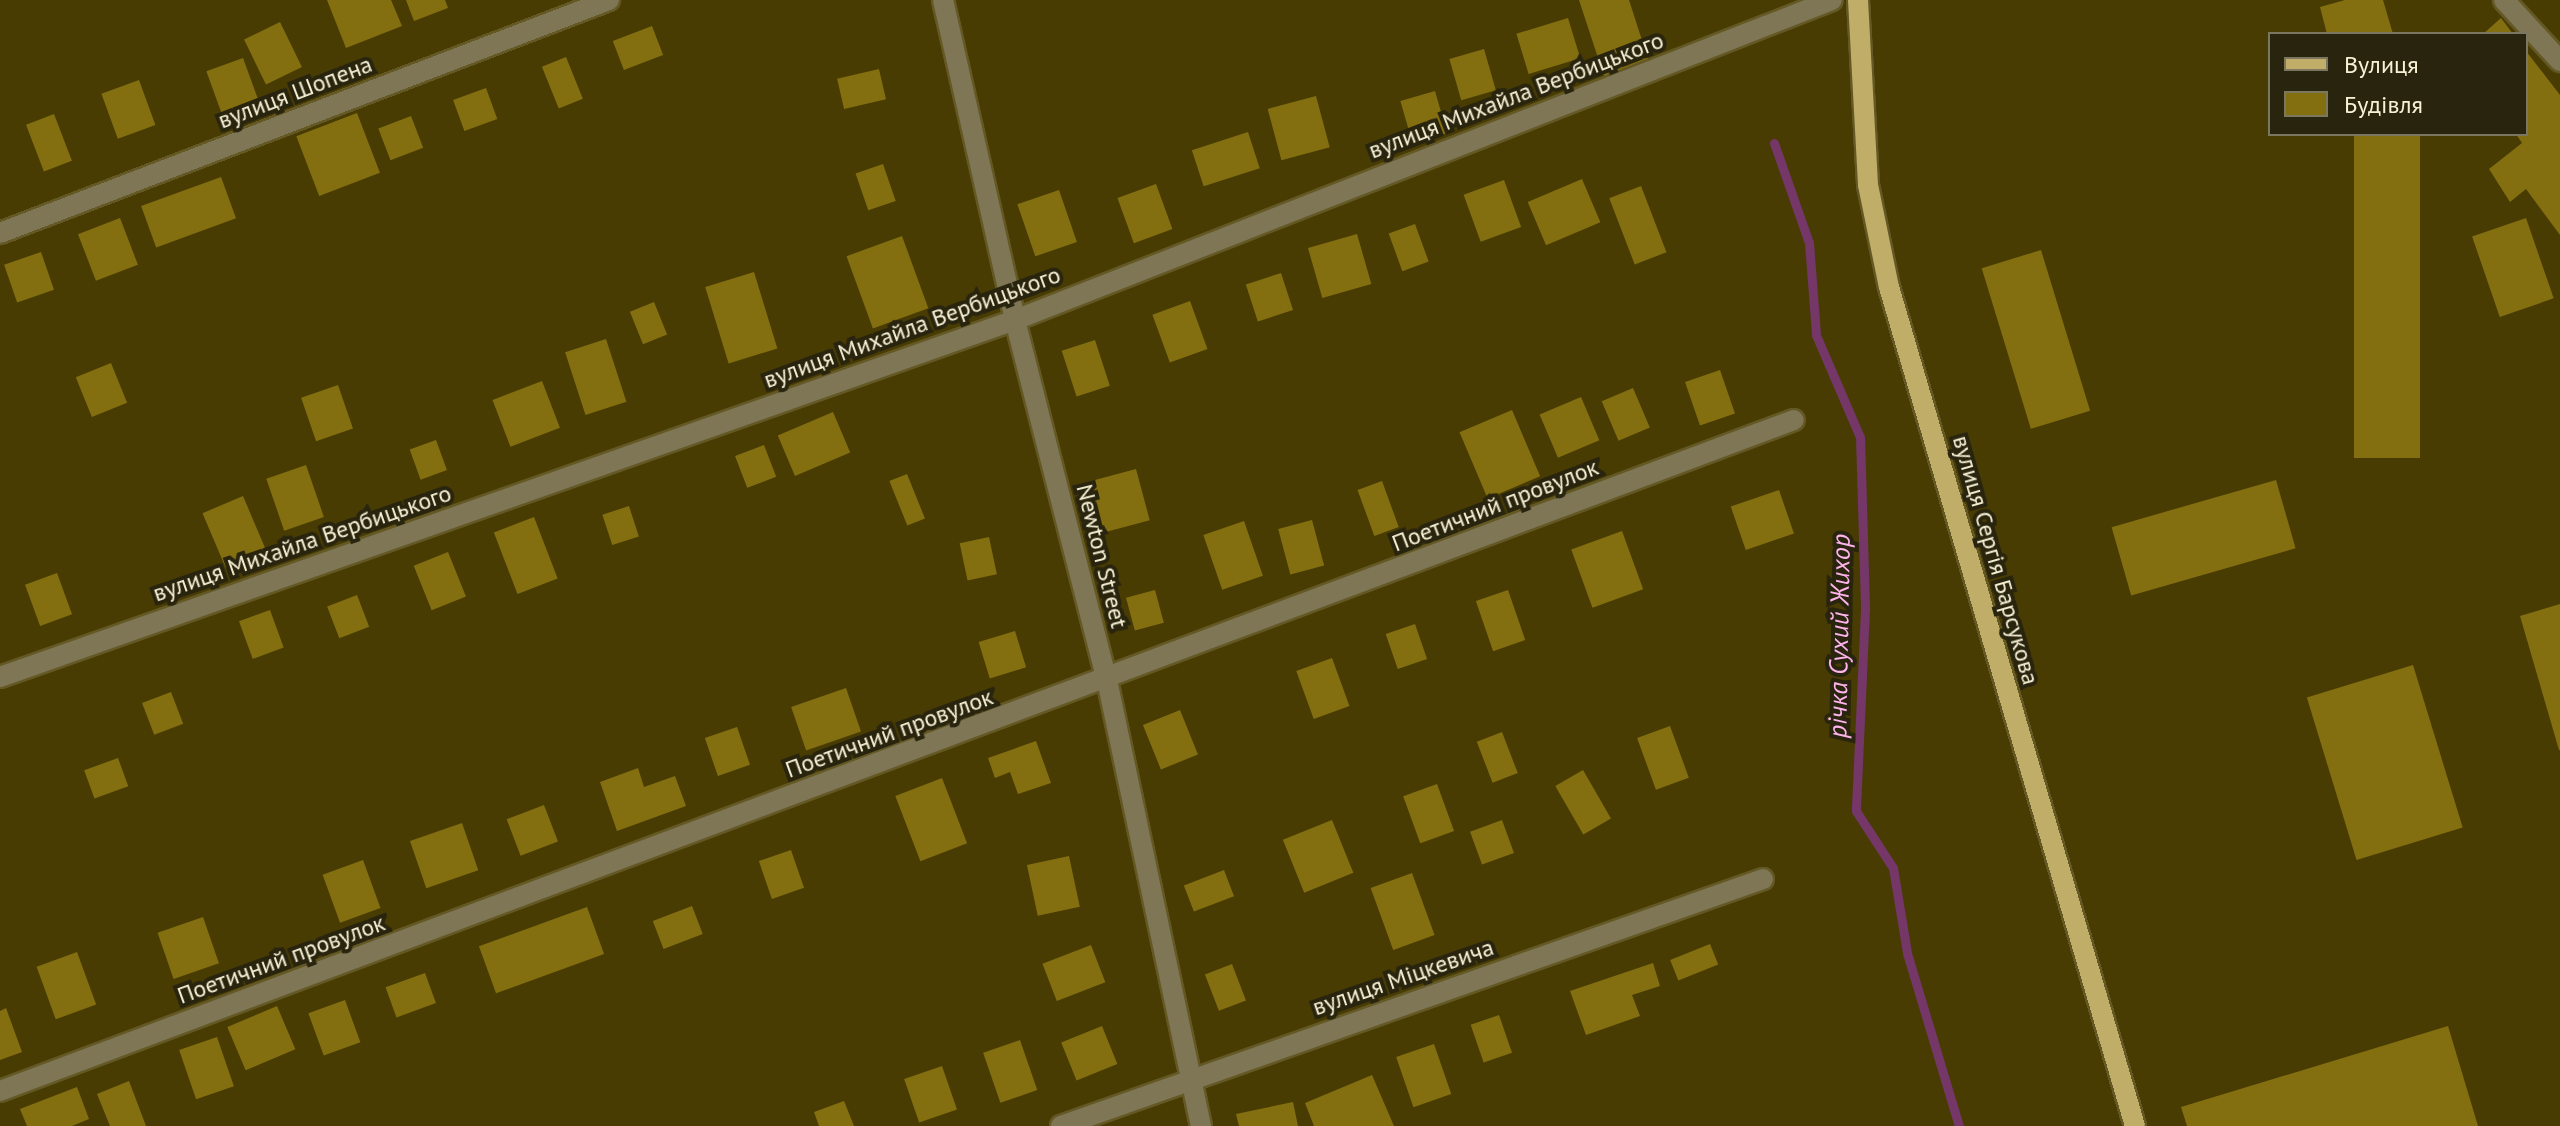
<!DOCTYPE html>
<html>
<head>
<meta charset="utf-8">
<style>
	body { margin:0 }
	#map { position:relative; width:2560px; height:1126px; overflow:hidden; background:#483c03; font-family:"PT Sans",sans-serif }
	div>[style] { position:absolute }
	.stream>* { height:9px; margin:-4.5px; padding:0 4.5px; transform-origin:4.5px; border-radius:4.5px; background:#743768 }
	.building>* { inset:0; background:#846f10; transform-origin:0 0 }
	.roads { filter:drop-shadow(2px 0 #645925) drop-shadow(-2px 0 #645925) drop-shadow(0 2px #645925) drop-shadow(0 -2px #645925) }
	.minor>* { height:20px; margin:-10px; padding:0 10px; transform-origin:10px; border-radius:10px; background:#7e7655 }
	.major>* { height:20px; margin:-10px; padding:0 10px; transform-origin:10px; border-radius:10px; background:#bfad68 }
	span { translate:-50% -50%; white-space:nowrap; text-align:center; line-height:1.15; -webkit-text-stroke:8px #29240e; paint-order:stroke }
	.street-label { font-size:24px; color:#f7f1d6 }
	.water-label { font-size:26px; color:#fdb4eb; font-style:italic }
	.legend { position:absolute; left:2268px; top:32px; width:260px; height:104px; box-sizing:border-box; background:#29240e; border:2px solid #7b765e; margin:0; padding:10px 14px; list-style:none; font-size:24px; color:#f7f1d6 }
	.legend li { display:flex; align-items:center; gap:16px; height:40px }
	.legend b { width:40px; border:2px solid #7b765e }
</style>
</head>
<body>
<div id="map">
	<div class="stream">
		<i style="left:1774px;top:143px;width:106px;rotate:70.7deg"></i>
		<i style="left:1809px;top:243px;width:92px;rotate:85.6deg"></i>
		<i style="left:1816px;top:335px;width:111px;rotate:66.7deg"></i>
		<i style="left:1860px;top:437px;width:172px;rotate:88.3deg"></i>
		<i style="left:1865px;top:609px;width:202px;rotate:92.6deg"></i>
		<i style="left:1856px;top:811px;width:68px;rotate:57deg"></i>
		<i style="left:1893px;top:868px;width:86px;rotate:80.6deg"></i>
		<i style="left:1907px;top:953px;width:181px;rotate:73.3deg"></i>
	</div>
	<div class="building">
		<i style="clip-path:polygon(327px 0,391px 0,402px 26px,346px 48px)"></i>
		<i style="clip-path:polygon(406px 0,445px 0,448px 8px,414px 21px)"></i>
		<i style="clip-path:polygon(1579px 0,1629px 0,1649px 62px,1604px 76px)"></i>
		<i style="clip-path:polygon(2345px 0,2383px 0,2393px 34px,2327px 34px,2320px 7px)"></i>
		<i style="left:1568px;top:18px;width:42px;height:54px;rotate:73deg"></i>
		<i style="clip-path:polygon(2501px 18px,2513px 34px,2483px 34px)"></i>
		<i style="left:280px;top:22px;width:50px;height:40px;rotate:64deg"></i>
		<i style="left:652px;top:26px;width:31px;height:42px;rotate:69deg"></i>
		<i style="left:1484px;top:49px;width:43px;height:36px;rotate:74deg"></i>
		<i style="clip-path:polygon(2526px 51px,2560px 95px,2560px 235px,2526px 189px,2510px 202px,2489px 169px,2522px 143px,2516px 134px,2526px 134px)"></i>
		<i style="left:566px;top:57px;width:45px;height:26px;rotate:68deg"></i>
		<i style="left:243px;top:58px;width:48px;height:39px;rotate:70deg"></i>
		<i style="left:879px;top:69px;width:31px;height:43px;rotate:77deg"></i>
		<i style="left:139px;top:80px;width:48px;height:40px;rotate:70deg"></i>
		<i style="left:486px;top:88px;width:33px;height:35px;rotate:70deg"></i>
		<i style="left:1435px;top:91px;width:44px;height:36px;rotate:74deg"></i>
		<i style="left:1316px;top:96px;width:53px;height:50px;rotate:75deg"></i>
		<i style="left:357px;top:113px;width:64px;height:65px;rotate:69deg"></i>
		<i style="left:54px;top:114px;width:50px;height:30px;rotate:69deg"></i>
		<i style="left:411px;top:116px;width:34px;height:35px;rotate:69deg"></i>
		<i style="left:1248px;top:132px;width:38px;height:59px;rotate:72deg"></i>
		<i style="left:2354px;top:134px;width:66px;height:324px"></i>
		<i style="left:883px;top:164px;width:39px;height:29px;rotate:71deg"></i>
		<i style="left:221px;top:177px;width:44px;height:85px;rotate:70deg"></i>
		<i style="left:1582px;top:179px;width:47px;height:59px;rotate:67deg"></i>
		<i style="left:1504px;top:180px;width:50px;height:43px;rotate:70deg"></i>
		<i style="left:1156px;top:184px;width:48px;height:41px;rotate:70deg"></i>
		<i style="left:1641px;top:186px;width:71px;height:34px;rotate:69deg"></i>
		<i style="left:1059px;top:190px;width:55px;height:44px;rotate:71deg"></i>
		<i style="left:120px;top:218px;width:50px;height:45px;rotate:69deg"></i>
		<i style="left:2526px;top:218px;width:85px;height:57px;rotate:71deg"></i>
		<i style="left:1415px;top:224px;width:40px;height:28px;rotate:70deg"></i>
		<i style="left:1357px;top:234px;width:52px;height:51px;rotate:74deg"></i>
		<i style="left:902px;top:236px;width:77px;height:59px;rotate:70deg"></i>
		<i style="left:2041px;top:250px;width:168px;height:62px;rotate:73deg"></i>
		<i style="left:41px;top:252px;width:40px;height:39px;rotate:71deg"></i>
		<i style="left:754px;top:272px;width:80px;height:51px;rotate:73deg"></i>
		<i style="left:1281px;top:273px;width:39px;height:37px;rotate:72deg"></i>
		<i style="left:1190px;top:301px;width:51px;height:40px;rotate:70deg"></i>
		<i style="left:654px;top:302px;width:35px;height:26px;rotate:68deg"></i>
		<i style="left:606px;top:339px;width:66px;height:43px;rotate:72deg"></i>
		<i style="left:1095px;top:340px;width:48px;height:35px;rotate:72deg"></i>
		<i style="left:111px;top:363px;width:43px;height:38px;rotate:68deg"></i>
		<i style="left:1720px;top:370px;width:46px;height:37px;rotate:71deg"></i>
		<i style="left:542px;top:381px;width:50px;height:53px;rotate:69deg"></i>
		<i style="left:338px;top:385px;width:46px;height:39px;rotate:71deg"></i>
		<i style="left:1633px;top:388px;width:43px;height:34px;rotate:67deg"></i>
		<i style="left:1581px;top:397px;width:47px;height:45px;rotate:67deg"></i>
		<i style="left:1512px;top:410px;width:72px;height:57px;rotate:67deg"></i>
		<i style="left:833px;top:412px;width:44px;height:60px;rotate:67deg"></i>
		<i style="left:436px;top:440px;width:32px;height:28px;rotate:70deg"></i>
		<i style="left:764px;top:445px;width:34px;height:31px;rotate:69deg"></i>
		<i style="left:306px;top:465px;width:55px;height:42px;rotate:71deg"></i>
		<i style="left:1136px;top:469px;width:53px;height:63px;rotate:75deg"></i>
		<i style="left:907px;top:474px;width:48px;height:19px;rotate:68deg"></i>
		<i style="left:2276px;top:480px;width:71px;height:171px;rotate:74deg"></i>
		<i style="left:1382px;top:481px;width:49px;height:26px;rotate:70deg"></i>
		<i style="left:1779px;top:490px;width:46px;height:51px;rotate:71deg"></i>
		<i style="left:243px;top:496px;width:59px;height:44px;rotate:67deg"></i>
		<i style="left:629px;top:506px;width:32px;height:28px;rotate:72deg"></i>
		<i style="left:534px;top:517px;width:66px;height:43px;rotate:69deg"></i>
		<i style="left:1312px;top:520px;width:47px;height:35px;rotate:75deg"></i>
		<i style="left:1244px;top:521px;width:58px;height:43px;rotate:71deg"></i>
		<i style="left:1622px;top:531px;width:62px;height:54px;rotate:70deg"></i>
		<i style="left:989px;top:537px;width:38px;height:30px;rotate:78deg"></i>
		<i style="left:448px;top:552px;width:48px;height:37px;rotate:68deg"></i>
		<i style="left:57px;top:573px;width:44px;height:34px;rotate:70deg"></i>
		<i style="left:1155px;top:590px;width:34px;height:30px;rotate:75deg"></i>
		<i style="left:1508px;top:590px;width:53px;height:34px;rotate:71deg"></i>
		<i style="left:357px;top:595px;width:34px;height:32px;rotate:69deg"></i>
		<i style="clip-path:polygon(2560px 604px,2560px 750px,2559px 750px,2520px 616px)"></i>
		<i style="left:270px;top:610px;width:40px;height:33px;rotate:70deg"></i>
		<i style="left:1415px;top:624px;width:37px;height:31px;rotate:71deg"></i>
		<i style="left:1015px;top:631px;width:38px;height:38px;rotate:73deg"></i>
		<i style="left:1332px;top:658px;width:51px;height:38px;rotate:70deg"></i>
		<i style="left:2413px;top:665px;width:170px;height:111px;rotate:73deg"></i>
		<i style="left:846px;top:688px;width:46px;height:58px;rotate:71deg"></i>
		<i style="left:171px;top:692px;width:34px;height:31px;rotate:69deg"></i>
		<i style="left:1180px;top:710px;width:48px;height:40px;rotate:68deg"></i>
		<i style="left:1670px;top:726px;width:55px;height:35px;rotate:70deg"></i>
		<i style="left:737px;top:727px;width:40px;height:34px;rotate:71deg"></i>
		<i style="left:1502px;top:732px;width:44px;height:27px;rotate:69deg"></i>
		<i style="clip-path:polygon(1036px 741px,1051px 783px,1018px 794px,1010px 772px,995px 778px,988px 758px)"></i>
		<i style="left:118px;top:758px;width:30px;height:36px;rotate:70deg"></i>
		<i style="clip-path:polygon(638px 768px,644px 787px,675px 776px,686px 806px,617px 831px,600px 782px)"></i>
		<i style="left:1583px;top:770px;width:56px;height:32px;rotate:60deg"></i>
		<i style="left:942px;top:778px;width:70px;height:50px;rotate:69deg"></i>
		<i style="left:1437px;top:784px;width:50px;height:36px;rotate:70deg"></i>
		<i style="left:544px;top:805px;width:39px;height:40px;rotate:69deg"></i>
		<i style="left:1332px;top:820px;width:57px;height:53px;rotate:68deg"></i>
		<i style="left:1502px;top:820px;width:35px;height:34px;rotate:70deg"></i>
		<i style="left:462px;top:823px;width:50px;height:55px;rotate:71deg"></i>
		<i style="left:791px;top:850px;width:40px;height:34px;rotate:71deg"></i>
		<i style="left:1069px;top:856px;width:52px;height:43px;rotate:78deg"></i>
		<i style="left:363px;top:860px;width:51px;height:43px;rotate:70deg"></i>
		<i style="left:1224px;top:870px;width:28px;height:43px;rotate:69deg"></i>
		<i style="left:1412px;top:873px;width:66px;height:44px;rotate:70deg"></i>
		<i style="left:692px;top:906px;width:30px;height:42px;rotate:69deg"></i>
		<i style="left:587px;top:907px;width:50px;height:115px;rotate:70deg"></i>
		<i style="left:203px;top:917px;width:49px;height:48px;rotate:71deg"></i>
		<i style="left:1710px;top:944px;width:22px;height:43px;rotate:68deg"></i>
		<i style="left:1091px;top:945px;width:40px;height:52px;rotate:69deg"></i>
		<i style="left:77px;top:952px;width:56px;height:43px;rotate:70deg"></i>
		<i style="clip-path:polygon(1653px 963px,1660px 986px,1632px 995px,1640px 1016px,1586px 1035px,1570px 991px)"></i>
		<i style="left:1232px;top:964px;width:39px;height:29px;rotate:69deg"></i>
		<i style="left:425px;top:973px;width:32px;height:42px;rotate:70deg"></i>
		<i style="left:345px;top:1000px;width:45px;height:39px;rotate:70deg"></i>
		<i style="left:277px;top:1006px;width:47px;height:54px;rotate:67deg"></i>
		<i style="clip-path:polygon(6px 1008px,22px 1052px,0 1060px,0 1011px)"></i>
		<i style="left:1499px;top:1015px;width:40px;height:30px;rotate:71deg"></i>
		<i style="left:1102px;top:1026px;width:41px;height:44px;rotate:68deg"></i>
		<i style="clip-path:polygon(2448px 1026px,2478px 1126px,2187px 1126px,2181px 1107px)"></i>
		<i style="left:217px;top:1037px;width:52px;height:40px;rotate:71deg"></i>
		<i style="left:1020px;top:1040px;width:53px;height:39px;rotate:71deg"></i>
		<i style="left:1434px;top:1044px;width:53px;height:40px;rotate:71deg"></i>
		<i style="left:942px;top:1066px;width:46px;height:40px;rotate:71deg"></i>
		<i style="clip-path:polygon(1372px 1075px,1394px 1126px,1314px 1126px,1305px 1103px)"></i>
		<i style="clip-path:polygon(129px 1081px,146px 1126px,110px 1126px,97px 1094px)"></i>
		<i style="clip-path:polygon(77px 1087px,89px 1119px,72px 1126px,27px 1126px,20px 1109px)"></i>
		<i style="clip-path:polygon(844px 1101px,854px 1126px,819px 1126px,814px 1112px)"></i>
		<i style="clip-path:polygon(1293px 1102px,1298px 1126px,1239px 1126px,1236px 1114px)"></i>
	</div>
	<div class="roads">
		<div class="minor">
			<i style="left:943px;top:0;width:328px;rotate:77.3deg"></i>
			<i style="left:1015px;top:320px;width:372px;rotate:75.7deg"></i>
			<i style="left:1107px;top:680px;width:456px;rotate:78.1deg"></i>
			<i style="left:2504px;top:0;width:83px;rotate:47.4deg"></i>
			<i style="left:0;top:233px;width:652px;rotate:-20.94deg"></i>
			<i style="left:0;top:677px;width:1076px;rotate:-19.38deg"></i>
			<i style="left:1015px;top:320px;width:877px;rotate:-21.39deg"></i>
			<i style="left:0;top:1091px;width:1915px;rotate:-20.51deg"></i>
			<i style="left:1061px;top:1126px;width:744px;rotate:-19.38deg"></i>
		</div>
		<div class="major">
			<i style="left:1858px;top:0;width:185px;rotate:86.9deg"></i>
			<i style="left:1868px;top:185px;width:104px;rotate:78.4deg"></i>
			<i style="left:1889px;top:287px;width:874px;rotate:73.66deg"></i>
		</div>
	</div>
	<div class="street-label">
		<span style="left:295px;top:92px;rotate:-21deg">вулиця Шопена</span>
		<span style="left:1516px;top:95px;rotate:-21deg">вулиця Михайла Вербицького</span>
		<span style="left:912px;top:327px;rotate:-20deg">вулиця Михайла Вербицького</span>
		<span style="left:1495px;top:505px;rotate:-21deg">Поетичний провулок</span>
		<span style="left:302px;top:543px;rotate:-19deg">вулиця Михайла Вербицького</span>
		<span style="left:1102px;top:556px;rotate:76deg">Newton Street</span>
		<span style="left:1996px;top:560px;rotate:74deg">вулиця Сергія Барсукова</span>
		<span style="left:889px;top:733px;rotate:-20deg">Поетичний провулок</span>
		<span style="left:281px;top:959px;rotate:-20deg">Поетичний провулок</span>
		<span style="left:1403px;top:977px;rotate:-19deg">вулиця Міцкевича</span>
	</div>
	<div class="water-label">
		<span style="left:1839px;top:636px;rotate:-89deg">річка Сухий Жихор</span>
	</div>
	<ul class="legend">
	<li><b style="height:10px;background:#bfad68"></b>Вулиця</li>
	<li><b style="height:22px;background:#846f10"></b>Будівля</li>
	</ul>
</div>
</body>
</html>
